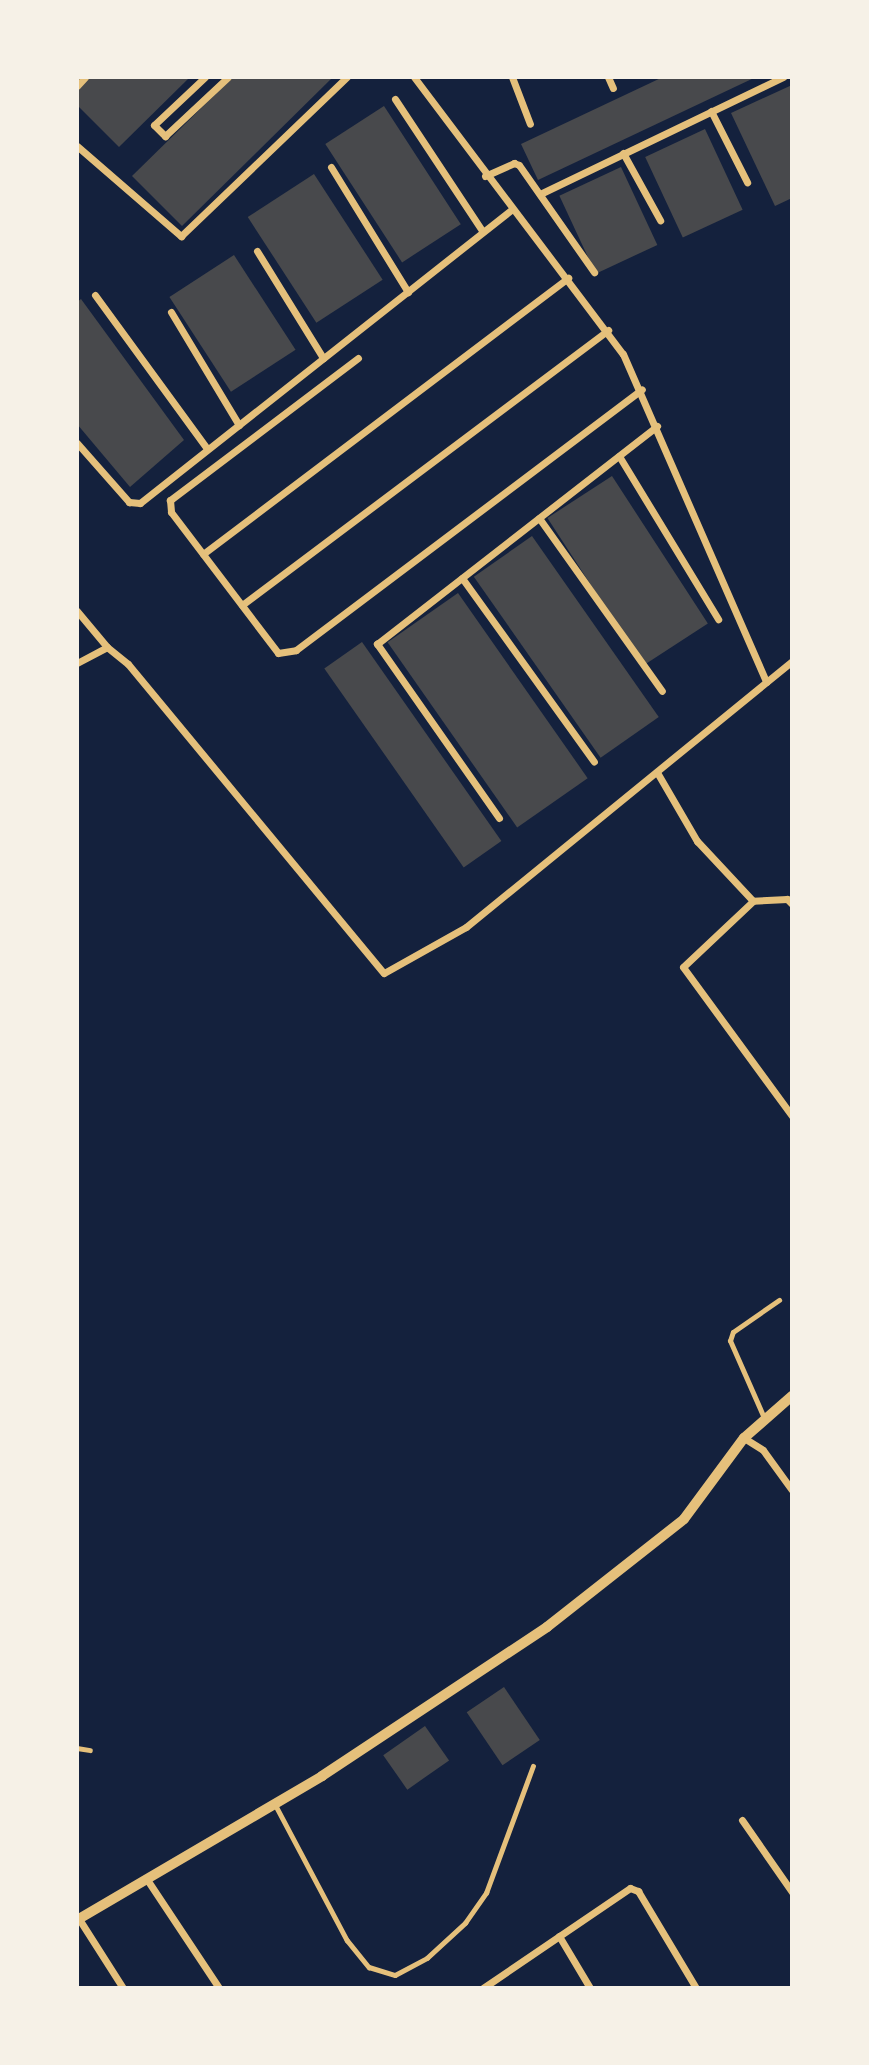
<!DOCTYPE html>
<html>
<head>
<meta charset="utf-8">
<style>
	body { margin:0 }
	#map { position:relative; width:869px; height:2065px; overflow:hidden; background:#14213d; font-family:Jost,sans-serif }
	div>[style] { position:absolute }
	.building>* { inset:0; background:#48494c; transform-origin:0 0 }
	.service>* { height:4.5px; margin:-2.25px; padding:0 2.25px; transform-origin:2.25px; border-radius:2.25px; background:#e5c07b }
	.minor>* { height:7px; margin:-3.5px; padding:0 3.5px; transform-origin:3.5px; border-radius:3.5px; background:#e5c07b }
	.tertiary>* { height:10px; margin:-5px; padding:0 5px; transform-origin:5px; border-radius:5px; background:#e5c07b }
	span { translate:-50% -50%; white-space:nowrap; text-align:center; line-height:1.15; -webkit-text-stroke:5px #f6f1e7; paint-order:stroke }
	.frame { position:absolute; inset:0; border:79px solid #f6f1e7; pointer-events:none }
</style>
</head>
<body>
<div id="map">
	<div class="building">
		<div style="clip-path:polygon(89px 77px,190px 77px,119px 147px,77px 105px,77px 89px)"></div>
		<div style="clip-path:polygon(233px 77px,333px 77px,182px 226px,132px 176px)"></div>
		<div style="clip-path:polygon(663px 77px,756px 77px,538px 180px,521px 144px)"></div>
		<div style="clip-path:polygon(792px 85px,792px 198px,775px 206px,731px 113px)"></div>
		<div style="left:384px;top:106px;width:141px;height:70px;rotate:57deg"></div>
		<div style="left:705px;top:129px;width:89px;height:66px;rotate:65deg"></div>
		<div style="left:621px;top:167px;width:86px;height:68px;rotate:65deg"></div>
		<div style="left:314px;top:174px;width:126px;height:79px;rotate:57deg"></div>
		<div style="left:234px;top:255px;width:113px;height:77px;rotate:57deg"></div>
		<div style="clip-path:polygon(81px 299px,184px 440px,130px 487px,77px 424px,77px 302px)"></div>
		<div style="left:612px;top:476px;width:176px;height:77px;rotate:57deg"></div>
		<div style="left:532px;top:536px;width:221px;height:71px;rotate:55deg"></div>
		<div style="left:458px;top:593px;width:226px;height:86px;rotate:55deg"></div>
		<div style="left:362px;top:642px;width:243px;height:46px;rotate:55deg"></div>
		<div style="left:504px;top:1687px;width:64px;height:45px;rotate:56deg"></div>
		<div style="left:425px;top:1726px;width:42px;height:51px;rotate:55deg"></div>
	</div>
	<div class="service">
		<div style="left:764px;top:1418px;width:84px;rotate:-113.8deg"></div>
		<div style="left:730px;top:1341px;width:9px;rotate:-72deg"></div>
		<div style="left:733px;top:1332px;width:56px;rotate:-34.8deg"></div>
		<div style="left:77px;top:1748px;width:13px;rotate:9deg"></div>
		<div style="left:275px;top:1804px;width:154px;rotate:62.1deg"></div>
		<div style="left:347px;top:1940px;width:35px;rotate:51deg"></div>
		<div style="left:369px;top:1967px;width:27px;rotate:17deg"></div>
		<div style="left:395px;top:1975px;width:36px;rotate:-28deg"></div>
		<div style="left:427px;top:1958px;width:52px;rotate:-42.6deg"></div>
		<div style="left:465px;top:1923px;width:37px;rotate:-55deg"></div>
		<div style="left:486px;top:1893px;width:135px;rotate:-69.7deg"></div>
	</div>
	<div class="minor">
		<div style="left:205px;top:77px;width:70px;rotate:136.7deg"></div>
		<div style="left:154px;top:125px;width:16px;rotate:45deg"></div>
		<div style="left:165px;top:136px;width:86px;rotate:-43.1deg"></div>
		<div style="left:414px;top:77px;width:347px;rotate:53deg"></div>
		<div style="left:623px;top:354px;width:358px;rotate:66.4deg"></div>
		<div style="left:512px;top:77px;width:50px;rotate:69deg"></div>
		<div style="left:608px;top:77px;width:12px;rotate:66deg"></div>
		<div style="left:77px;top:86px;width:12px;rotate:-48deg"></div>
		<div style="left:395px;top:99px;width:159px;rotate:56.5deg"></div>
		<div style="left:711px;top:111px;width:80px;rotate:63.1deg"></div>
		<div style="left:77px;top:146px;width:138px;rotate:40.9deg"></div>
		<div style="left:181px;top:236px;width:230px;rotate:-43.8deg"></div>
		<div style="left:623px;top:153px;width:77px;rotate:61.1deg"></div>
		<div style="left:331px;top:167px;width:147px;rotate:58.4deg"></div>
		<div style="left:485px;top:176px;width:32px;rotate:-24deg"></div>
		<div style="left:514px;top:163px;width:5px;rotate:22deg"></div>
		<div style="left:519px;top:165px;width:131px;rotate:55deg"></div>
		<div style="left:540px;top:194px;width:270px;rotate:-25.7deg"></div>
		<div style="left:257px;top:251px;width:126px;rotate:58.3deg"></div>
		<div style="left:95px;top:295px;width:188px;rotate:53.9deg"></div>
		<div style="left:171px;top:312px;width:132px;rotate:59deg"></div>
		<div style="left:358px;top:358px;width:236px;rotate:142.9deg"></div>
		<div style="left:170px;top:500px;width:12px;rotate:85deg"></div>
		<div style="left:171px;top:512px;width:177px;rotate:52.8deg"></div>
		<div style="left:278px;top:653px;width:18px;rotate:-9deg"></div>
		<div style="left:296px;top:650px;width:433px;rotate:-37deg"></div>
		<div style="left:77px;top:443px;width:79px;rotate:48.6deg"></div>
		<div style="left:129px;top:502px;width:11px;rotate:5deg"></div>
		<div style="left:140px;top:503px;width:474px;rotate:-38.3deg"></div>
		<div style="left:619px;top:456px;width:191px;rotate:58.7deg"></div>
		<div style="left:539px;top:518px;width:212px;rotate:54.6deg"></div>
		<div style="left:203px;top:554px;width:458px;rotate:-37.1deg"></div>
		<div style="left:462px;top:578px;width:226px;rotate:54.3deg"></div>
		<div style="left:242px;top:605px;width:458px;rotate:-36.9deg"></div>
		<div style="left:77px;top:611px;width:47px;rotate:50.2deg"></div>
		<div style="left:77px;top:663px;width:34px;rotate:-28deg"></div>
		<div style="left:107px;top:647px;width:27px;rotate:39deg"></div>
		<div style="left:128px;top:664px;width:401px;rotate:50.4deg"></div>
		<div style="left:384px;top:973px;width:94px;rotate:-29.3deg"></div>
		<div style="left:466px;top:927px;width:421px;rotate:-39.2deg"></div>
		<div style="left:658px;top:774px;width:78px;rotate:59.8deg"></div>
		<div style="left:697px;top:841px;width:82px;rotate:47deg"></div>
		<div style="left:499px;top:818px;width:213px;rotate:-125deg"></div>
		<div style="left:377px;top:644px;width:355px;rotate:-37.9deg"></div>
		<div style="left:792px;top:904px;width:7px;rotate:-135deg"></div>
		<div style="left:787px;top:899px;width:34px;rotate:177deg"></div>
		<div style="left:753px;top:901px;width:96px;rotate:136.7deg"></div>
		<div style="left:683px;top:967px;width:185px;rotate:53.8deg"></div>
		<div style="left:744px;top:1438px;width:22px;rotate:32deg"></div>
		<div style="left:763px;top:1450px;width:49px;rotate:54.1deg"></div>
		<div style="left:742px;top:1820px;width:88px;rotate:55.2deg"></div>
		<div style="left:146px;top:1878px;width:132px;rotate:56.4deg"></div>
		<div style="left:79px;top:1919px;width:82px;rotate:57.5deg"></div>
		<div style="left:559px;top:1936px;width:61px;rotate:59.2deg"></div>
		<div style="left:483px;top:1988px;width:178px;rotate:-34.2deg"></div>
		<div style="left:630px;top:1888px;width:9px;rotate:21deg"></div>
		<div style="left:638px;top:1891px;width:113px;rotate:59.1deg"></div>
	</div>
	<div class="tertiary">
		<div style="left:77px;top:1920px;width:284px;rotate:-30.4deg"></div>
		<div style="left:322px;top:1776px;width:270px;rotate:-33.5deg"></div>
		<div style="left:547px;top:1627px;width:174px;rotate:-38.2deg"></div>
		<div style="left:684px;top:1519px;width:101px;rotate:-53.5deg"></div>
		<div style="left:744px;top:1438px;width:64px;rotate:-41.2deg"></div>
	</div>
	<div class="frame"></div>
</div>
</body>
</html>
